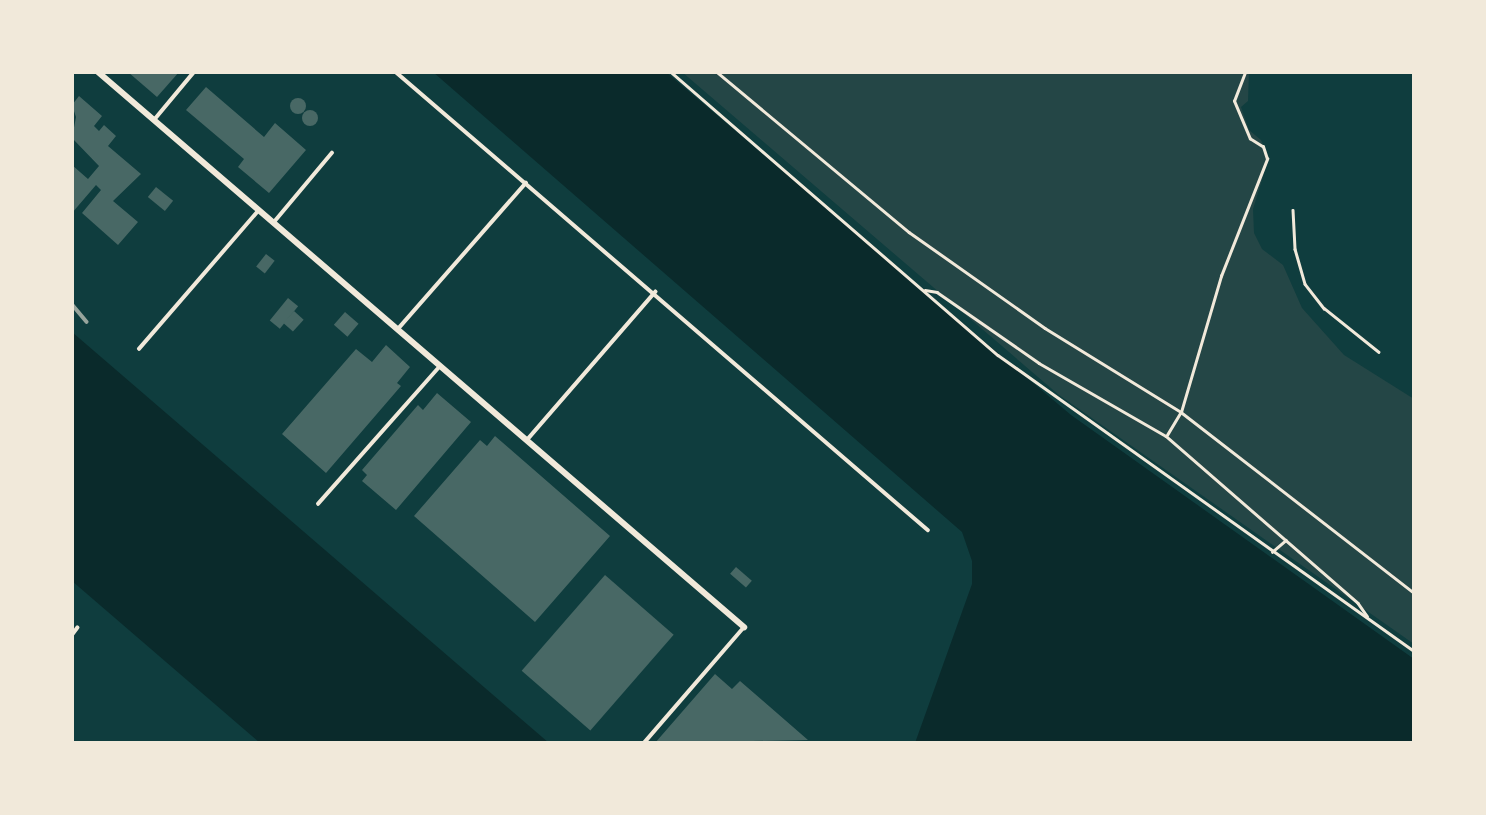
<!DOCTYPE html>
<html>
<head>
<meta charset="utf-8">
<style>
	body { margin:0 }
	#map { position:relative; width:1486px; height:815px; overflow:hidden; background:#0f3d3e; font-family:"Source Sans 3",sans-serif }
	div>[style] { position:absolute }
	.green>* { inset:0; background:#244646 }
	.water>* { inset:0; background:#0a2a2b }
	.building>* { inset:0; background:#486865; transform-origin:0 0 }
	.round { border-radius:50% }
	.path>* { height:2.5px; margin:-1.25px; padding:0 1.25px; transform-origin:1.25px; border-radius:1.25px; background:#f1e9da }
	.service>* { height:3.5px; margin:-1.75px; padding:0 1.75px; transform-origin:1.75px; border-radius:1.75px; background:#f1e9da }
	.minor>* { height:6px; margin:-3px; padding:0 3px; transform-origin:3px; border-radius:3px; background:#f1e9da }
	.rail>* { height:3.5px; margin:-1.75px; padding:0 1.75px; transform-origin:1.75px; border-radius:1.75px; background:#97a49c }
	span { translate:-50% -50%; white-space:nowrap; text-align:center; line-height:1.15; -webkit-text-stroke:6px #f1e9da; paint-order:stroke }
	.frame { position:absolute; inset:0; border:74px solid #f1e9da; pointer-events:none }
</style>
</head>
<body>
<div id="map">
	<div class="green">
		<div style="clip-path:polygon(682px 72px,1249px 72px,1248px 101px,1241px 107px,1249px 130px,1261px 140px,1269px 157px,1253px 209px,1254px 233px,1262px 249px,1283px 265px,1302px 308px,1344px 355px,1414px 399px,1414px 644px,1059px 395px)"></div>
	</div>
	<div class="water">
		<div style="clip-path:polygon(433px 72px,666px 72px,1071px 415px,1414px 659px,1414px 743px,915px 743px,972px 584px,972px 561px,962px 532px)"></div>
		<div style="clip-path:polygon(72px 332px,549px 743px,260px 743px,72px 581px)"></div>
	</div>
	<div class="building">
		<div style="clip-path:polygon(128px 72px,179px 72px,157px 97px)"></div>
		<div style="clip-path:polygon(206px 87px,264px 137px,275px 123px,306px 150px,269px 193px,238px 167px,244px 159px,186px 110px)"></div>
		<div style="clip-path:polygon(79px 96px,102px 116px,94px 126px,99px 131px,104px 125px,116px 136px,108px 146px,141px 174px,113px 201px,138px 222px,118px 245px,82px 213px,101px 190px,96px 185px,72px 213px,72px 165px,88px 179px,99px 166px,72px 138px,76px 117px,72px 105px)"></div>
		<div class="round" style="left:290px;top:98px;width:16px;height:16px"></div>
		<div class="round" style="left:302px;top:110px;width:16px;height:16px"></div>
		<div style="left:156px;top:187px;width:22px;height:13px;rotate:39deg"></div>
		<div style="left:266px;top:254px;width:11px;height:16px;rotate:38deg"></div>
		<div style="left:288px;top:298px;width:13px;height:29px;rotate:39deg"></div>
		<div style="left:294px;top:311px;width:13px;height:16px;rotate:42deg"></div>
		<div style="left:345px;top:312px;width:18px;height:17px;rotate:41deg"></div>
		<div style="clip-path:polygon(386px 345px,410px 367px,397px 383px,401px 386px,326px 473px,282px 434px,356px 349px,372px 362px)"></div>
		<div style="clip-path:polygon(437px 393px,471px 422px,396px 510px,362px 481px,367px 475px,362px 470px,418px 405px,423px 410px)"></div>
		<div style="clip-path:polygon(495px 436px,610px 536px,535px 622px,414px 516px,480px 440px,487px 446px)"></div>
		<div style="left:736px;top:567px;width:21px;height:9px;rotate:41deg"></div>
		<div style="left:605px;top:575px;width:91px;height:127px;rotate:41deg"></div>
		<div style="clip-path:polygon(715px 674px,732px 689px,740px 681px,808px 740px,655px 743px)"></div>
	</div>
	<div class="path">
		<div style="left:671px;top:72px;width:432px;rotate:40.9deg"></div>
		<div style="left:998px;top:355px;width:511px;rotate:35.43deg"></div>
		<div style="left:717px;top:72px;width:250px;rotate:39.8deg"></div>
		<div style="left:909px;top:232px;width:166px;rotate:35.2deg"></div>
		<div style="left:1045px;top:328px;width:160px;rotate:31.7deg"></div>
		<div style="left:1181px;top:412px;width:295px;rotate:37.8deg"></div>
		<div style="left:1293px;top:210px;width:39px;rotate:87deg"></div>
		<div style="left:1295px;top:249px;width:36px;rotate:74deg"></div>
		<div style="left:1305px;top:284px;width:31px;rotate:52deg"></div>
		<div style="left:1324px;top:308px;width:70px;rotate:38.7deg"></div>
		<div style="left:925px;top:290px;width:12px;rotate:9deg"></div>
		<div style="left:937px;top:292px;width:124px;rotate:34.8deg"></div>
		<div style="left:1039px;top:363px;width:146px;rotate:29.9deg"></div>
		<div style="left:1166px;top:436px;width:254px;rotate:41deg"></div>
		<div style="left:1358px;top:603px;width:16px;rotate:55deg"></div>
		<div style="left:1167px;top:435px;width:27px;rotate:-59deg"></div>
		<div style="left:1181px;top:412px;width:142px;rotate:-73.6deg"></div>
		<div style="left:1221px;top:276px;width:126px;rotate:-68.5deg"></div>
		<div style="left:1267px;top:159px;width:13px;rotate:-108deg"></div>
		<div style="left:1263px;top:147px;width:15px;rotate:-148deg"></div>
		<div style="left:1250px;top:139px;width:41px;rotate:-112.8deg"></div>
		<div style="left:1234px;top:101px;width:31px;rotate:-69deg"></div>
		<div style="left:1272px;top:552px;width:18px;rotate:-41deg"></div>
	</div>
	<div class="service">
		<div style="left:396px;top:72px;width:702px;rotate:40.73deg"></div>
		<div style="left:154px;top:120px;width:62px;rotate:-50.2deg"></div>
		<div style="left:274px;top:222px;width:90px;rotate:-50deg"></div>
		<div style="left:398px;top:329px;width:194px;rotate:-48.8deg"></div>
		<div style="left:139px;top:349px;width:182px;rotate:-49.2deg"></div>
		<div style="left:527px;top:440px;width:196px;rotate:-49.1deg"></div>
		<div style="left:318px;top:504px;width:183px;rotate:-48.5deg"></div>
		<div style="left:72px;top:635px;width:9px;rotate:-54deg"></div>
		<div style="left:644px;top:743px;width:153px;rotate:-49.2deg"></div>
	</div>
	<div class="minor">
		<div style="left:98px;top:72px;width:852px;rotate:40.67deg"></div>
	</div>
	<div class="rail">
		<div style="left:72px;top:304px;width:23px;rotate:50deg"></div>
	</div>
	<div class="frame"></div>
</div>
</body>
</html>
